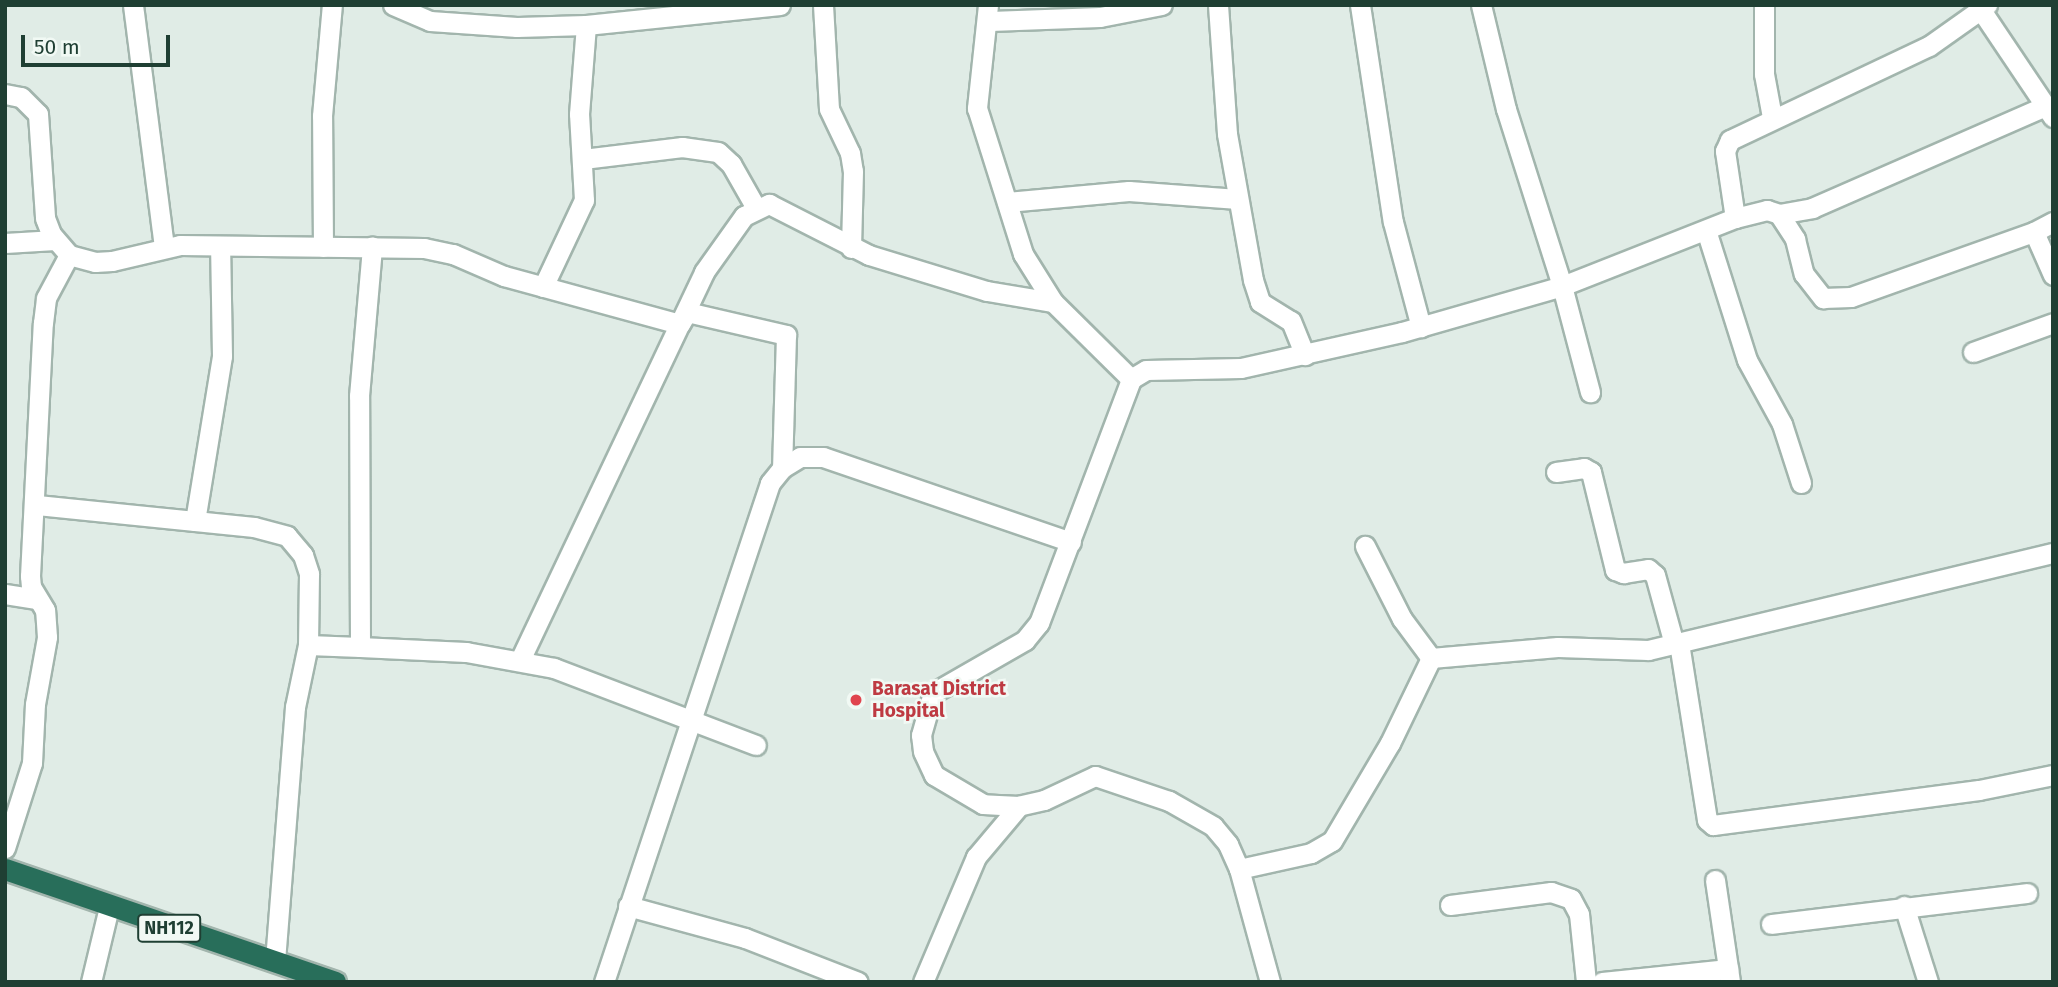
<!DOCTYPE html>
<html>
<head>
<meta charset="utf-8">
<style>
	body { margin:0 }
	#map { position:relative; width:2058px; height:987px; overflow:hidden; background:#e0ece6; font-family:"Fira Sans",sans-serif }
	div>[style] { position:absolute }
	.roads { filter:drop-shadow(2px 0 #a2b5ad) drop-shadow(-2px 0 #a2b5ad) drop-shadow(0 2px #a2b5ad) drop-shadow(0 -2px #a2b5ad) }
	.minor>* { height:19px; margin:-9.5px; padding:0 9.5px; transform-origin:9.5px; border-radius:9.5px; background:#fff }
	.highway>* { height:21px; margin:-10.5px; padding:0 10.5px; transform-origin:10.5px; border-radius:10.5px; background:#286e5a }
	.dots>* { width:19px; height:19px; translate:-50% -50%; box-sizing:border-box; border:4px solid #f1f9f4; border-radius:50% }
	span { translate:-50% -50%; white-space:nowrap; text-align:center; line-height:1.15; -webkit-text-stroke:5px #f1f9f4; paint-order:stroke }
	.shield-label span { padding:2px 5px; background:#f1f9f4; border:2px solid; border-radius:5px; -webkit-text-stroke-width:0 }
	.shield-label { font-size:18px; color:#1f3f33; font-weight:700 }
	.health-label { font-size:19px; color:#be3a42; font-weight:700 }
	.left { translate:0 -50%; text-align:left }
	.frame { position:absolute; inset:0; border:7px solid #1f3f33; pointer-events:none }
	.scale { position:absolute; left:21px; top:35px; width:149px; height:32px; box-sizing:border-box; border:4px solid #1f3f33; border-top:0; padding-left:9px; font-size:21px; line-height:24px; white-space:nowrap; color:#1f3f33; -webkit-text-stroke:5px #f1f9f4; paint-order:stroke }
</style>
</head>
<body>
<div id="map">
	<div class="roads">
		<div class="minor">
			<div style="left:133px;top:5px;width:244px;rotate:82.7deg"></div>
			<div style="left:393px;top:5px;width:40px;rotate:23.4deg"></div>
			<div style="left:430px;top:21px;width:87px;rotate:3.9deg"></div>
			<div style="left:517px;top:27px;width:69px;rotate:-1.7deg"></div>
			<div style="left:586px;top:25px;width:195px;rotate:-5.9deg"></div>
			<div style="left:823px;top:5px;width:104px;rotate:86.7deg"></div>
			<div style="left:829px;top:109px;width:49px;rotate:64.5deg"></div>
			<div style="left:850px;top:153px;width:18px;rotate:81deg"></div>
			<div style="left:853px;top:171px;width:77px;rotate:91.5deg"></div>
			<div style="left:988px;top:5px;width:104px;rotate:96.1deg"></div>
			<div style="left:977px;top:108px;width:153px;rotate:72.5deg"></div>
			<div style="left:1023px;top:254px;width:57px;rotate:58deg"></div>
			<div style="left:1053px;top:302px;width:110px;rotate:44.6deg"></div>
			<div style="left:1218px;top:5px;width:129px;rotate:86deg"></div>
			<div style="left:1227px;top:134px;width:148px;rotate:79.9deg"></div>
			<div style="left:1253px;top:280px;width:23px;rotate:72deg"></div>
			<div style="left:1260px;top:302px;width:36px;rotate:32deg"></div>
			<div style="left:1291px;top:321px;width:37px;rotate:68deg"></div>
			<div style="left:1360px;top:5px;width:219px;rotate:81.4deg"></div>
			<div style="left:1393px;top:222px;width:109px;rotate:75.1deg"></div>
			<div style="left:1481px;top:5px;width:107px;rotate:76.5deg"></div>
			<div style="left:1506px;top:109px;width:186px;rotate:72.4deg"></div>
			<div style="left:1562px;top:286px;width:110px;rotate:75.2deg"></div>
			<div style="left:1764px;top:5px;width:69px;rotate:90deg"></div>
			<div style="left:1764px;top:74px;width:44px;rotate:79.5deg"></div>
			<div style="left:1981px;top:10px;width:129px;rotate:56.1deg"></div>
			<div style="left:990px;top:21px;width:110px;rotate:-2.1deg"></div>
			<div style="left:1100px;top:17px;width:63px;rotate:-11deg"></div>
			<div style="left:5px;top:94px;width:16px;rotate:11deg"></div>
			<div style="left:21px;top:97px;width:24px;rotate:45deg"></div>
			<div style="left:38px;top:114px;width:104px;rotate:86.1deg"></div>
			<div style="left:45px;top:218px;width:17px;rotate:69deg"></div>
			<div style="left:51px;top:234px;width:28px;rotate:49deg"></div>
			<div style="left:69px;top:255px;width:27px;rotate:15deg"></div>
			<div style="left:95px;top:262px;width:17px;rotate:-3deg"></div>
			<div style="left:112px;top:261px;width:70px;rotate:-13.2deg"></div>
			<div style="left:180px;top:245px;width:244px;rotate:0.7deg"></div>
			<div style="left:424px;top:248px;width:30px;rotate:12deg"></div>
			<div style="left:453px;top:254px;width:56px;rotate:23.3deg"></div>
			<div style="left:504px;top:276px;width:182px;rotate:15.3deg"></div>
			<div style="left:680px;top:324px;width:14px;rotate:-60deg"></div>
			<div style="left:687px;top:312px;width:102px;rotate:13.1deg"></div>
			<div style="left:786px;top:335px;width:133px;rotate:91.7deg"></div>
			<div style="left:583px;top:159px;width:100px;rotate:-6.9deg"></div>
			<div style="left:682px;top:147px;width:36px;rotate:8deg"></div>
			<div style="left:718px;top:152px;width:18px;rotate:43deg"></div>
			<div style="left:731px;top:164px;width:51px;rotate:60.4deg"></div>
			<div style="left:1007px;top:202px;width:122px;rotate:-5.2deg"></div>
			<div style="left:1129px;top:191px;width:109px;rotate:4.2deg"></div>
			<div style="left:1779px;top:214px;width:34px;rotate:-10deg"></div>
			<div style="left:1812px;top:208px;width:254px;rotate:-23.6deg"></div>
			<div style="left:1735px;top:218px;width:33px;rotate:-14deg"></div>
			<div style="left:1767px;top:210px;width:13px;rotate:18deg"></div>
			<div style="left:1779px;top:214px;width:30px;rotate:57deg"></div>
			<div style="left:1795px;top:239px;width:36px;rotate:76deg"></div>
			<div style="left:1804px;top:274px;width:31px;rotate:52deg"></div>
			<div style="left:1823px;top:298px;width:28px;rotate:-2deg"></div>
			<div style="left:1851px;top:297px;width:194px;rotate:-19.6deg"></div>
			<div style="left:2034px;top:232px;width:47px;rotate:66.2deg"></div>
			<div style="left:1706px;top:230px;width:136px;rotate:72.5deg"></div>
			<div style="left:1747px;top:360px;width:73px;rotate:61.3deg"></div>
			<div style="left:1782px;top:424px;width:62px;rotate:72.1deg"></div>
			<div style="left:2034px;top:232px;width:21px;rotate:-28deg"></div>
			<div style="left:5px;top:243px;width:50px;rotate:-3.4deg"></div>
			<div style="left:323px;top:247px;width:131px;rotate:-90.4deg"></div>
			<div style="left:322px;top:116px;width:111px;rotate:-84.9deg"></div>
			<div style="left:543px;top:287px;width:96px;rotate:-64.8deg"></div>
			<div style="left:584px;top:200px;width:86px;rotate:-93.3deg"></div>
			<div style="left:579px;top:114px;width:89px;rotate:-85.5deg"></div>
			<div style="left:1973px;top:352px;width:85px;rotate:-19.9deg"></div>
			<div style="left:1556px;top:472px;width:28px;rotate:-8deg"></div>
			<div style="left:1584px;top:468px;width:8px;rotate:30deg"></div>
			<div style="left:1591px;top:472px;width:101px;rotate:76.2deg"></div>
			<div style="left:1615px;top:570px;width:9px;rotate:21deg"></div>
			<div style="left:1623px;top:573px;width:25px;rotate:-9deg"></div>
			<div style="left:1648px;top:569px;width:9px;rotate:41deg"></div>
			<div style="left:1655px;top:575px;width:72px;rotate:74.6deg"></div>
			<div style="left:37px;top:505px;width:218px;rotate:5.8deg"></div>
			<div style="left:254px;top:527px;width:34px;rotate:15deg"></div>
			<div style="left:287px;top:536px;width:25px;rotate:50deg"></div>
			<div style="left:303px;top:555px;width:20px;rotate:72deg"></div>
			<div style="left:309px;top:574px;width:71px;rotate:90.8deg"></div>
			<div style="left:195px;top:521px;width:167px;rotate:-80.7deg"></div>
			<div style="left:222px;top:356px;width:110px;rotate:-91deg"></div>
			<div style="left:5px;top:594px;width:32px;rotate:9deg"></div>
			<div style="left:1679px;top:643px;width:179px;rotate:81deg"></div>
			<div style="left:1707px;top:820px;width:8px;rotate:40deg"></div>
			<div style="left:1713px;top:825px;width:268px;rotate:-7.5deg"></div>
			<div style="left:1979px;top:790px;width:76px;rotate:-11.5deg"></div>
			<div style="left:360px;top:647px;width:106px;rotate:2.7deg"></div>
			<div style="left:466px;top:652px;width:89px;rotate:10.3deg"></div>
			<div style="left:554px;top:668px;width:216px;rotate:20.9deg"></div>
			<div style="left:1431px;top:658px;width:127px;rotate:-5deg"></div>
			<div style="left:1558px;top:647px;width:90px;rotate:1.9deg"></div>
			<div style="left:1648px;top:650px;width:416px;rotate:-13.5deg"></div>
			<div style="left:520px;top:660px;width:429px;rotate:-64.6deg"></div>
			<div style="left:704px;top:272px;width:69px;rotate:-54.5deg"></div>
			<div style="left:744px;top:216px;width:28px;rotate:-26deg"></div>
			<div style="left:769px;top:204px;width:112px;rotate:27deg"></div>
			<div style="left:869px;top:255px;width:123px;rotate:17deg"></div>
			<div style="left:987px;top:291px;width:67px;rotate:9.5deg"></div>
			<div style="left:5px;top:848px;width:89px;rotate:-72.4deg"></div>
			<div style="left:32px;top:763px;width:59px;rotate:-87.1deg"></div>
			<div style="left:35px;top:704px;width:68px;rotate:-79.8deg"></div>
			<div style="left:47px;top:637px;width:27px;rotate:-94deg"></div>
			<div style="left:45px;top:610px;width:27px;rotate:-121deg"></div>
			<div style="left:31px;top:587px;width:11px;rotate:-95deg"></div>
			<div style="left:30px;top:576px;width:253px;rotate:-87.1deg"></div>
			<div style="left:43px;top:323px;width:25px;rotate:-83deg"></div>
			<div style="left:46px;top:298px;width:49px;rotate:-61.9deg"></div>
			<div style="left:1239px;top:869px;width:74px;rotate:-12.5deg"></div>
			<div style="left:1311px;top:853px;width:24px;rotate:-30deg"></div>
			<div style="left:1332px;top:841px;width:114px;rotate:-59.4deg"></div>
			<div style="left:1390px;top:743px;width:94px;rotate:-64.2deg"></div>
			<div style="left:1431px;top:658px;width:49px;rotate:-126.6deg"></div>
			<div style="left:1402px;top:619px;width:82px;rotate:-116.9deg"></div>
			<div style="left:1715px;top:880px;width:102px;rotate:81.6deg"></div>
			<div style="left:1450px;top:905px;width:102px;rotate:-7.3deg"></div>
			<div style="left:1551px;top:892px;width:21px;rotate:19deg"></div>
			<div style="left:1571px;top:899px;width:17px;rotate:62deg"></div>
			<div style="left:1579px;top:914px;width:68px;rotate:84.1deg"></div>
			<div style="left:628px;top:906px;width:121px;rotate:15.3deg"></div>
			<div style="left:745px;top:938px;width:121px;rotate:21.3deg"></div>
			<div style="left:1904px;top:906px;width:80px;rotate:72.5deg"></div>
			<div style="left:1771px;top:924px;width:258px;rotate:-6.9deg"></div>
			<div style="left:275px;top:961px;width:255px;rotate:-85.5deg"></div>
			<div style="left:295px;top:707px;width:63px;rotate:-78.2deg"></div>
			<div style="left:308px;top:645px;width:52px;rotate:2.2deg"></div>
			<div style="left:360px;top:647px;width:251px;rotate:-90.2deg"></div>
			<div style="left:359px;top:396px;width:150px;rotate:-85deg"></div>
			<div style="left:91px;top:982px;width:77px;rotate:-76.5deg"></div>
			<div style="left:604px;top:982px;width:526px;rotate:-71.6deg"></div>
			<div style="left:770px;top:483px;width:19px;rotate:-51deg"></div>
			<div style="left:782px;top:468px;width:21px;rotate:-31deg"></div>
			<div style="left:800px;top:457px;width:23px"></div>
			<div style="left:823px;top:457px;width:262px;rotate:18.9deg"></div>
			<div style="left:923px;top:982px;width:136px;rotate:-67deg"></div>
			<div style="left:976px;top:857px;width:67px;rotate:-49.9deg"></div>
			<div style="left:1270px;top:982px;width:117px;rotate:-105.3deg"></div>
			<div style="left:1239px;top:869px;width:27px;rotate:-114deg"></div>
			<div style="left:1228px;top:844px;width:23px;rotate:-130deg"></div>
			<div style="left:1213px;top:826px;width:51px;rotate:-150.4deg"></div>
			<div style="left:1169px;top:801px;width:78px;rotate:-161.3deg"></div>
			<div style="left:1095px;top:776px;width:56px;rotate:154.8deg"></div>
			<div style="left:1044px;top:800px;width:26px;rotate:167deg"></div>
			<div style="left:1019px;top:806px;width:36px;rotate:-177deg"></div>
			<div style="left:983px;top:804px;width:57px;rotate:-149.4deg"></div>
			<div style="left:934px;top:775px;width:26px;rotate:-115deg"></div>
			<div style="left:923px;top:751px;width:16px;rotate:-97deg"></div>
			<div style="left:921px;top:735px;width:44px;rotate:-74.1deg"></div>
			<div style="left:933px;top:693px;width:106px;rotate:-29.9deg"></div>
			<div style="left:1025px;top:640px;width:22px;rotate:-51deg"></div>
			<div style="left:1039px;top:623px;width:261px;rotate:-69.3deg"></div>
			<div style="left:1131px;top:379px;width:17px;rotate:-31deg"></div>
			<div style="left:1146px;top:370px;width:95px;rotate:-1.2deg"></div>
			<div style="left:1241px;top:368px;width:165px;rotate:-12.6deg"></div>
			<div style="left:1402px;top:332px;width:166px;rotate:-16deg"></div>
			<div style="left:1562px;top:286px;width:186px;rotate:-21.5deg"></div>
			<div style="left:1735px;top:218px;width:68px;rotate:-98.5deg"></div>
			<div style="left:1725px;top:151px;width:12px;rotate:-66deg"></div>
			<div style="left:1730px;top:140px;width:220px;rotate:-25.3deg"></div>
			<div style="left:1929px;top:46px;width:71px;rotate:-35.3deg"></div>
			<div style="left:1602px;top:982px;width:127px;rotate:-5.9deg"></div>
		</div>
		<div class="highway">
			<div style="left:5px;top:869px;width:349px;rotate:18.9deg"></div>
		</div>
	</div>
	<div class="dots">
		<div style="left:856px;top:700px;background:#e0444e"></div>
	</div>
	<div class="shield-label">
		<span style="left:169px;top:928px">NH112</span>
	</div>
	<div class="health-label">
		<span class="left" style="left:872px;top:700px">Barasat District<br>Hospital</span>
	</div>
	<div class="frame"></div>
	<div class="scale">50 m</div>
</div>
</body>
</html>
